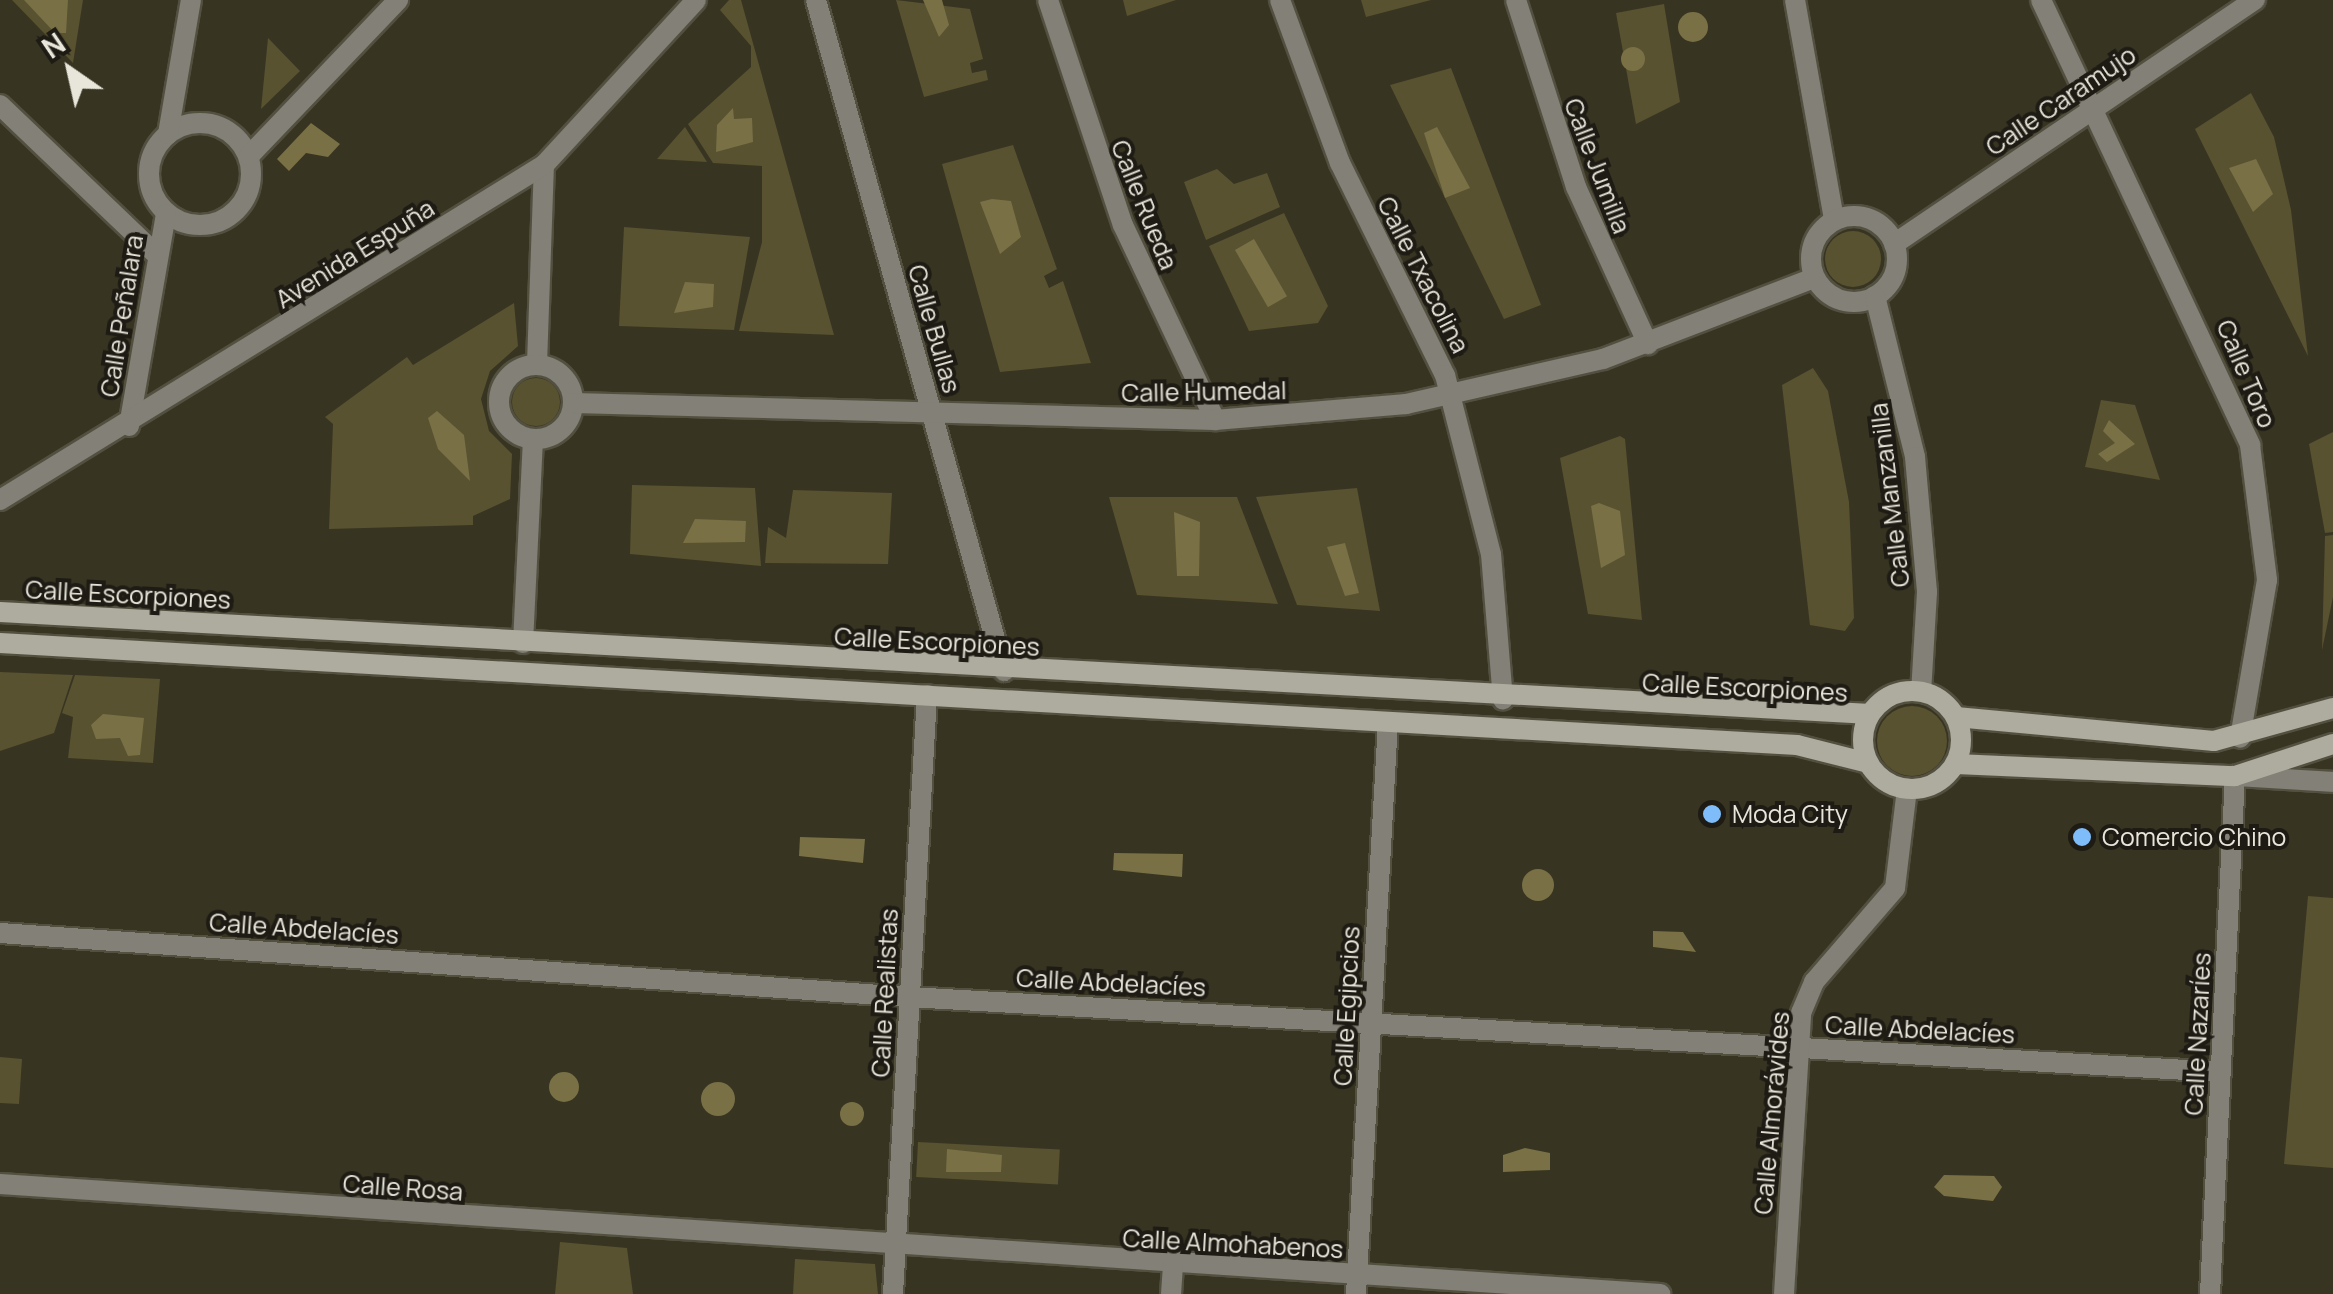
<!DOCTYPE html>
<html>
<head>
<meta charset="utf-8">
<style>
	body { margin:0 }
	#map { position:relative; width:2333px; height:1294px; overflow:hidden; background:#373422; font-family:Manrope,sans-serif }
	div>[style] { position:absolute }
	.green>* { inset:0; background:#585230; transform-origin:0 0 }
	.round { border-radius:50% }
	.water>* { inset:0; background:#797045; transform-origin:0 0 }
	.roads { filter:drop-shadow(2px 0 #535040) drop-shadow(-2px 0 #535040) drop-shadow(0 2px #535040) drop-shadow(0 -2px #535040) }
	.street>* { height:20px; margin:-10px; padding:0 10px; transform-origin:10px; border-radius:10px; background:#828077 }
	.street>.ring { margin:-10px; padding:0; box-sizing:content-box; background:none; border:20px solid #828077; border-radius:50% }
	.secondary>* { height:20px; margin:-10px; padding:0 10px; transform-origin:10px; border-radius:10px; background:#aeac9e }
	.secondary>.ring { margin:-10px; padding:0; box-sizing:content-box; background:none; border:20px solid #aeac9e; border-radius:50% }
	.dots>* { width:28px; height:28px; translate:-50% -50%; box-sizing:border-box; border:5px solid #1d1b13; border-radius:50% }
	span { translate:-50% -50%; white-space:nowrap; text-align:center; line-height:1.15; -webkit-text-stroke:8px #1d1b13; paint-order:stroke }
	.street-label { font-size:25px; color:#e8e6db }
	.poi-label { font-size:25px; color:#e8e6db }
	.left { translate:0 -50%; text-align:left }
	.north { position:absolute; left:20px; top:20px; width:100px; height:100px; -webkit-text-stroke:8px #1d1b13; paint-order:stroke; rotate:326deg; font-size:28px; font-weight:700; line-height:40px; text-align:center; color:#e8e6db }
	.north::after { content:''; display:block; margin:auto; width:35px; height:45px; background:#e8e6db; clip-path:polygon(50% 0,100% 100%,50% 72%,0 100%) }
</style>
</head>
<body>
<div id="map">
	<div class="green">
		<div style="clip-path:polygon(12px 0,83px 0,73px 63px)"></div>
		<div style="clip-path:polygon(729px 0,741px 0,834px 335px,739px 331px,762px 242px,762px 166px,713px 163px,688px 124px,751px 67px,751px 46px,720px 10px)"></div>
		<div style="clip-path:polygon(896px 0,970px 9px,983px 59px,970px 63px,972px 73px,986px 70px,988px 80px,924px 97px)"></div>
		<div style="clip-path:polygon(1123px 0,1176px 0,1127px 16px)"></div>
		<div style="clip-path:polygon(1361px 0,1431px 0,1366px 17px)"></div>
		<div style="clip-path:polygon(1664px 4px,1680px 102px,1636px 124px,1616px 13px)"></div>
		<div style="clip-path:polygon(268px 38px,300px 71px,261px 109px)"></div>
		<div style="clip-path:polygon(1451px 68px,1541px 305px,1504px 319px,1390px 85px)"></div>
		<div style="clip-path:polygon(2251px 93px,2274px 137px,2291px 210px,2308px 356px,2195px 129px)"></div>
		<div style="clip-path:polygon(685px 127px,707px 162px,657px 159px)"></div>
		<div style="clip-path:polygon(1013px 145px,1057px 269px,1044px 276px,1049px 288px,1063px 281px,1091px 363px,1000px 372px,942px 164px)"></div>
		<div style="clip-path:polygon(1217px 169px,1234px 184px,1267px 173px,1280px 207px,1206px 240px,1184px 182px)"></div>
		<div style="clip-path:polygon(1284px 213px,1328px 306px,1318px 323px,1249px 331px,1209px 246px)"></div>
		<div style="clip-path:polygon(624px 227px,750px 237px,734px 330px,619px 326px)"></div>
		<div class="round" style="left:1825px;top:231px;width:56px;height:56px"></div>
		<div style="clip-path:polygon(514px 303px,518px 346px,490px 371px,481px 399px,489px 431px,512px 454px,510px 499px,473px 516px,473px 525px,329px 529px,333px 424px,325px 417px,407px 357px,413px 365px)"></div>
		<div style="clip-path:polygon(1813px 368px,1828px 391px,1849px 502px,1854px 618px,1845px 631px,1810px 625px,1782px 385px)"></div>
		<div class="round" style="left:512px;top:378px;width:48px;height:48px"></div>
		<div style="clip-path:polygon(2101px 400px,2135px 405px,2160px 480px,2085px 467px)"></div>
		<div style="clip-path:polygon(2333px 432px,2333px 532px,2325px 533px,2309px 444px)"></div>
		<div style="clip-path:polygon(1620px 436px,1625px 439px,1642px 620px,1588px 614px,1560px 458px)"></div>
		<div style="clip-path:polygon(632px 485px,755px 488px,761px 566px,630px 554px)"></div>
		<div style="clip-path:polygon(1357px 488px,1380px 611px,1297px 605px,1256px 497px)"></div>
		<div style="clip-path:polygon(793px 490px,892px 493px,888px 564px,765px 563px,768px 527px,786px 538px)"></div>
		<div style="clip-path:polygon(1109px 497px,1237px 497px,1278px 604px,1137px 595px)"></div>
		<div style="clip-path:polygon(2333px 535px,2333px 597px,2322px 650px,2325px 536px)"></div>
		<div style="clip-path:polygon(0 672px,73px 675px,54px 733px,0 751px)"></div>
		<div style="clip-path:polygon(75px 675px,160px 679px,153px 763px,68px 758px,73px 717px,62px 713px)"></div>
		<div class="round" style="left:1877px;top:706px;width:70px;height:70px"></div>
		<div style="clip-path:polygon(2308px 896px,2333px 898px,2333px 1168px,2284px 1164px)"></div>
		<div style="clip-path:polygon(0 1057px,22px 1059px,19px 1104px,0 1103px)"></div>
		<div style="left:918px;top:1142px;width:142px;height:35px;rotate:3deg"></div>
		<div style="clip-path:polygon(560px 1242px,627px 1248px,633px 1294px,555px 1294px)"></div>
		<div style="clip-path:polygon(795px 1259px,875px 1264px,878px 1294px,793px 1294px)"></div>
	</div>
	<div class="water">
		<div style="clip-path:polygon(24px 0,68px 0,66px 33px,55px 33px)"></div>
		<div style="clip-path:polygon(923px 0,942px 0,949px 25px,939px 37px)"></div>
		<div class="round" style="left:1678px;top:12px;width:30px;height:30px"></div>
		<div class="round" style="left:1621px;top:47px;width:24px;height:24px"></div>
		<div style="clip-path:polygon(733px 108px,734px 119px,752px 118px,753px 142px,716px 152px,717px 125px)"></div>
		<div style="clip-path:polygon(311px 123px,340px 144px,328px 157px,306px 153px,289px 171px,277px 159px)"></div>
		<div style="clip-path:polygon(1437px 127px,1470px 188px,1445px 198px,1424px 133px)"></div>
		<div style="clip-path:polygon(2256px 159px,2273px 194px,2253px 212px,2229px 168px)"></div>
		<div style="clip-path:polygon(992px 199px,1011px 201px,1021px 237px,1000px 254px,980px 202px)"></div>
		<div style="left:1254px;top:239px;width:66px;height:22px;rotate:60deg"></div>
		<div style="clip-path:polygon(685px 282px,714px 284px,713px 307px,674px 313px)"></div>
		<div style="clip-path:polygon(437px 411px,464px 435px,470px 481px,438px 449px,428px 418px)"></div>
		<div style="clip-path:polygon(2109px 420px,2135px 444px,2107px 462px,2098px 454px,2115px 443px,2103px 431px)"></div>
		<div style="clip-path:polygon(1599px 503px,1620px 511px,1625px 555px,1601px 568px,1591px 506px)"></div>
		<div style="clip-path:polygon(1174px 512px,1200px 522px,1199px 576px,1177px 576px)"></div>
		<div style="clip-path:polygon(695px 519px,746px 521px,745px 542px,683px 543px)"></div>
		<div style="clip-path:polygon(1345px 543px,1359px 593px,1345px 596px,1327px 547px)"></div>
		<div style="clip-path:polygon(103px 714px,144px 718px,140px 755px,128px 756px,120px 738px,96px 739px,91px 725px)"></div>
		<div style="clip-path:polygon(800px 837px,865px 839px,863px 863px,799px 856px)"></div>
		<div style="clip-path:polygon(1114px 853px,1183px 854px,1182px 877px,1113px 870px)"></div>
		<div class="round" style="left:1522px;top:869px;width:32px;height:32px"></div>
		<div style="clip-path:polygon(1653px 931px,1683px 932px,1696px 952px,1653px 947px)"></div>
		<div class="round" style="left:549px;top:1072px;width:30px;height:30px"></div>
		<div class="round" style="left:701px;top:1082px;width:34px;height:34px"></div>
		<div class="round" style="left:840px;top:1102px;width:24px;height:24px"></div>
		<div style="clip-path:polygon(1525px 1148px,1550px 1153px,1550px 1170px,1503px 1172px,1503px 1155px)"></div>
		<div style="clip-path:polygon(947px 1149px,1002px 1155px,1001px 1172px,946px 1172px)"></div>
		<div style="clip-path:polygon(1944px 1175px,1994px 1176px,2002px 1187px,1993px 1201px,1944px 1196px,1934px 1187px)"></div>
	</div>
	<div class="roads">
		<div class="street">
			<div style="left:816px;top:0;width:697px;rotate:74.35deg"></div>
			<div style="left:1048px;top:0;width:237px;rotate:71.6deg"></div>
			<div style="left:1123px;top:225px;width:216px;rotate:64.7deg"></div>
			<div style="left:1280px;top:0;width:174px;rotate:69.8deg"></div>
			<div style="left:1340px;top:163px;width:237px;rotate:63.7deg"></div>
			<div style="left:1445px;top:375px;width:185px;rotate:75.6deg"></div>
			<div style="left:1491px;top:554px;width:146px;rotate:85.3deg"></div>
			<div style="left:1516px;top:0;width:196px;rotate:72.2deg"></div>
			<div style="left:1576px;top:187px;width:173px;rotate:65.4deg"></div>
			<div style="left:1795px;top:0;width:223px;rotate:79.9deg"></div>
			<div style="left:2041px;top:0;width:492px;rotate:64.8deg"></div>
			<div style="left:2250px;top:445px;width:136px;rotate:82.8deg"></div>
			<div style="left:2267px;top:580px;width:160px;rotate:99.7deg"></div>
			<div style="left:0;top:105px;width:213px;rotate:43.7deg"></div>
			<div class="ring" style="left:149px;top:123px;width:82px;height:82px"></div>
			<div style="left:168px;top:134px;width:136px;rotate:-80.3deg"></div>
			<div style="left:249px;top:156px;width:216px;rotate:-46.3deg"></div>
			<div class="ring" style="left:1811px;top:216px;width:66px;height:66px"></div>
			<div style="left:1894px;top:244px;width:436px;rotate:-34.1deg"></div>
			<div style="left:1875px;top:296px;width:166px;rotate:76deg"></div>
			<div style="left:1915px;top:457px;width:136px;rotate:84.9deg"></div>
			<div style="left:1927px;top:592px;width:100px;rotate:93.4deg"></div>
			<div style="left:537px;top:364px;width:199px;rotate:-88deg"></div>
			<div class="ring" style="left:499px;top:365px;width:54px;height:54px"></div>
			<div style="left:574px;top:403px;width:641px;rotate:1.52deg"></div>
			<div style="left:1215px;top:420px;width:192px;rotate:-4.8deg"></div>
			<div style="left:1406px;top:404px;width:202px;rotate:-12.9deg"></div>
			<div style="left:1603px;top:359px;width:226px;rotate:-21deg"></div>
			<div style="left:129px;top:426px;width:215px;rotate:-80.1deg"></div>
			<div style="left:0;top:500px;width:639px;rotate:-31.63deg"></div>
			<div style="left:544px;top:165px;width:224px;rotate:-47.3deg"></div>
			<div style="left:523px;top:643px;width:204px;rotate:-87.2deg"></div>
			<div style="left:0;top:933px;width:911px;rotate:4.03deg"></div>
			<div style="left:909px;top:997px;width:1314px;rotate:3.27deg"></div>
			<div style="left:0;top:1184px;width:1664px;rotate:3.79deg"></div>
			<div style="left:893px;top:1294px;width:600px;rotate:-86.75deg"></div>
			<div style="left:1171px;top:1294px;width:29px;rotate:-86deg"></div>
			<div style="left:1356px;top:1294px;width:573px;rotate:-86.8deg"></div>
			<div style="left:1784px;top:1294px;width:282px;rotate:-86.5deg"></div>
			<div style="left:1801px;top:1013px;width:34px;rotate:-67deg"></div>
			<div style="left:1814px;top:982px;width:124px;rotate:-49.2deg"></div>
			<div style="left:1895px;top:888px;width:100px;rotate:-83.1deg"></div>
			<div style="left:2210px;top:1294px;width:519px;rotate:-87.24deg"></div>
			<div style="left:2235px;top:776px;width:98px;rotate:3.5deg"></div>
		</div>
		<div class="secondary">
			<div style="left:0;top:612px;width:1873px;rotate:3.12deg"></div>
			<div style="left:0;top:643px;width:1800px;rotate:3.25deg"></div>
			<div style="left:1797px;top:745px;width:73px;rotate:14.2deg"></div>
			<div class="ring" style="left:1863px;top:691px;width:78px;height:78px"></div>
			<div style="left:1956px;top:717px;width:259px;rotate:5.3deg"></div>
			<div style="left:2214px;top:741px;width:123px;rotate:-15.5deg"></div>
			<div style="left:1956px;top:764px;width:279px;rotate:2.5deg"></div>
			<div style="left:2235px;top:776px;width:103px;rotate:-18.1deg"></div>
		</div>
	</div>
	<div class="dots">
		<div style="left:1712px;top:814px;background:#7fbdfa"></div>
		<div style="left:2082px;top:837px;background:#7fbdfa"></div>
	</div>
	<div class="street-label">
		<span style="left:2061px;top:101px;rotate:-34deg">Calle Caramujo</span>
		<span style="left:1597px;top:166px;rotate:69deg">Calle Jumilla</span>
		<span style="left:1144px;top:205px;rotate:68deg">Calle Rueda</span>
		<span style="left:355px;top:254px;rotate:-32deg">Avenida Espuña</span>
		<span style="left:1423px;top:275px;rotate:63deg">Calle Txacolina</span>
		<span style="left:122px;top:316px;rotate:-81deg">Calle Peñalara</span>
		<span style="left:934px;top:329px;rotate:74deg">Calle Bullas</span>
		<span style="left:2246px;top:374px;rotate:67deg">Calle Toro</span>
		<span style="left:1204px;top:392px;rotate:-1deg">Calle Humedal</span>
		<span style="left:1890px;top:495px;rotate:-97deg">Calle Manzanilla</span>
		<span style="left:128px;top:595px;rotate:3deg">Calle Escorpiones</span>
		<span style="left:937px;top:642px;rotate:3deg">Calle Escorpiones</span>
		<span style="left:1745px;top:688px;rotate:3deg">Calle Escorpiones</span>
		<span style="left:304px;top:929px;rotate:4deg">Calle Abdelacíes</span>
		<span style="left:1111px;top:983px;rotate:3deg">Calle Abdelacíes</span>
		<span style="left:885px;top:993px;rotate:-87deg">Calle Realistas</span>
		<span style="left:1347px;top:1006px;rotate:-87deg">Calle Egipcios</span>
		<span style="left:1920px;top:1030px;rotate:3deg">Calle Abdelacíes</span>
		<span style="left:2198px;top:1034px;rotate:-87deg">Calle Nazaríes</span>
		<span style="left:1772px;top:1113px;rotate:-85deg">Calle Almorávides</span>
		<span style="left:403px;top:1188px;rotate:4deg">Calle Rosa</span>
		<span style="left:1233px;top:1244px;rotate:3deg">Calle Almohabenos</span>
	</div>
	<div class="poi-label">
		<span class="left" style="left:1732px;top:814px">Moda City</span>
		<span class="left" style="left:2102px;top:837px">Comercio Chino</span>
	</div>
	<div class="north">N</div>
</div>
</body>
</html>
